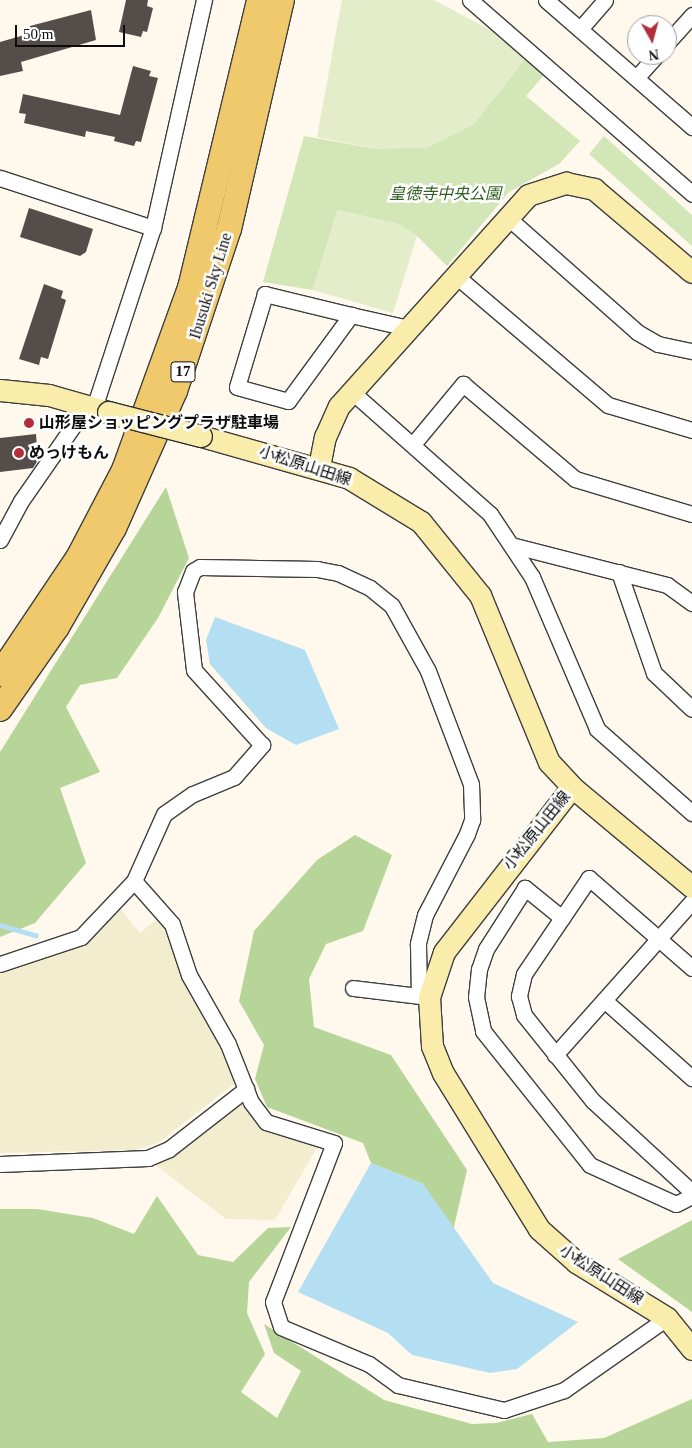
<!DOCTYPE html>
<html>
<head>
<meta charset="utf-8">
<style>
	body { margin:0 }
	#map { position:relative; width:692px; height:1448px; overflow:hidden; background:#fef9ec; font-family:"Times New Roman","Noto Sans JP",serif }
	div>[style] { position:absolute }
	.farmland>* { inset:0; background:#f2edce }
	.green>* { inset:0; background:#d2e6b8 }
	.forest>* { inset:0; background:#b7d599 }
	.pitch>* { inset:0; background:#e3edca }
	.water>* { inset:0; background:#b4def2 }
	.stream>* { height:4.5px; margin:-2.25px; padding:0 2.25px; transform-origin:2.25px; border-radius:2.25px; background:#b4def2 }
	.building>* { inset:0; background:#544d49 }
	.roads { filter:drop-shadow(1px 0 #3f3f3f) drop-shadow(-1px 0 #3f3f3f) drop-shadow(0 1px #3f3f3f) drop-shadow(0 -1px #3f3f3f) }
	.street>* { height:15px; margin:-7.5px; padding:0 7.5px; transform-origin:7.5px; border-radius:7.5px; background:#fff }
	.secondary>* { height:21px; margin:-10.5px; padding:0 10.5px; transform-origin:10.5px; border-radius:10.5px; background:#faedab }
	.primary>* { height:24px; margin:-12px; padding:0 12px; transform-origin:12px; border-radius:12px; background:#efc96b }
	.bridges { filter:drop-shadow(1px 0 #2e2e2e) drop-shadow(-1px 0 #2e2e2e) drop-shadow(0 1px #2e2e2e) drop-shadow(0 -1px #2e2e2e) }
	.secondary-bridge>* { height:21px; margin:-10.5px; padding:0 10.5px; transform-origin:10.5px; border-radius:10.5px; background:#faedab }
	.dots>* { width:14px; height:14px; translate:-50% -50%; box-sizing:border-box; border:2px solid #fff; border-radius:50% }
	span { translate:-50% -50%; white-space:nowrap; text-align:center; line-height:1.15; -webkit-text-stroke:5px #fff; paint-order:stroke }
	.shield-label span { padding:1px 4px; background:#fff; border:1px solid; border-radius:4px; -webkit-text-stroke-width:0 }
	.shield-label { font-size:15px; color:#0c0c0c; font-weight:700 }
	.park-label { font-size:16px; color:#315f21; font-style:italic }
	.street-label { font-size:16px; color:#0c0c0c }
	.poi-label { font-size:16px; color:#0c0c0c; font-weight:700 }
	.left { translate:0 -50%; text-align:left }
	.north { position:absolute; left:627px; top:15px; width:50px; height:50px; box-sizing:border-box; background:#fff; border:1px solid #9e9e9e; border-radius:50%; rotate:173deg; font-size:14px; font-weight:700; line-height:20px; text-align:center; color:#0c0c0c }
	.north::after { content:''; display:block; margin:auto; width:18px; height:22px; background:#b22e3a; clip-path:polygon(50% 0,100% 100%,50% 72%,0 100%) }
	.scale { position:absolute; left:15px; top:25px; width:110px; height:22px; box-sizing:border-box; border:2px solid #0c0c0c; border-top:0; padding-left:6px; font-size:15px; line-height:18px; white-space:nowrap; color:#0c0c0c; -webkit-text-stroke:4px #fff; paint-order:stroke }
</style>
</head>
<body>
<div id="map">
	<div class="farmland">
		<div style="clip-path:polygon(118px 906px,140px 933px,159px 917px,170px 932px,191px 996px,224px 1050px,234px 1084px,158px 1143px,135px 1150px,0 1153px,0 969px,71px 947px)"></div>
		<div style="clip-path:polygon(244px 1100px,255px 1122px,270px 1133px,318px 1146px,275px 1220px,226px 1219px,153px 1163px)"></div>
	</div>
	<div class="green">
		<div style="clip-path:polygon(525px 59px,545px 74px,526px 96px,580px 141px,559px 164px,509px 192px,447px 266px,417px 236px,398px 224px,338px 210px,313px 290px,263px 282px,304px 136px,376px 149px,473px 125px)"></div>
		<div style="clip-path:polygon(604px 136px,692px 215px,692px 246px,589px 154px)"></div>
	</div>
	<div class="forest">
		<div style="clip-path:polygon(166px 487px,189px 558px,158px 618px,117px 678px,80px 685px,66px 707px,100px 772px,60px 788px,86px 863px,35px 923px,0 937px,0 752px)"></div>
		<div style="clip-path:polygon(355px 835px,392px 855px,363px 931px,326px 944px,309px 979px,314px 1027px,391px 1055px,467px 1170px,453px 1231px,423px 1184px,371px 1163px,363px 1143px,267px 1107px,255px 1079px,264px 1045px,239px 1001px,254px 931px,317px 860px)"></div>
		<div style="clip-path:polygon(157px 1196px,198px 1255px,233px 1262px,268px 1228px,291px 1227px,249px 1282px,247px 1313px,265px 1354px,241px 1392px,277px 1418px,301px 1371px,274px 1353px,264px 1324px,384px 1400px,472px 1424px,496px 1423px,532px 1414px,548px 1442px,604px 1438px,692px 1399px,692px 1448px,0 1448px,0 1209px,37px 1209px,93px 1218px,134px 1234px)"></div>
		<div style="clip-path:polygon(692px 1220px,692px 1312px,618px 1259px)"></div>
	</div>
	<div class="pitch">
		<div style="clip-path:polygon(342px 0,434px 0,505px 38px,525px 59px,473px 125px,427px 148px,376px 149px,317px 137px)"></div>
		<div style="clip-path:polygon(337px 210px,398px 224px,417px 236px,393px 313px,313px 290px)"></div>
	</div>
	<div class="water">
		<div style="clip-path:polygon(215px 617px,305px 650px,339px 729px,296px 745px,266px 728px,210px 664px,206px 640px)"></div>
		<div style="clip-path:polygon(371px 1163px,423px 1184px,493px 1283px,578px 1322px,517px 1369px,490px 1373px,412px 1355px,388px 1333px,298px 1292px)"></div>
	</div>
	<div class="stream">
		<div style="left:0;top:925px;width:37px;rotate:16deg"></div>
	</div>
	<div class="building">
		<div style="clip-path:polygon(126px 0,148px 0,147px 6px,153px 8px,147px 32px,143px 31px,141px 37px,119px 32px)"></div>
		<div style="clip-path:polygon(91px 10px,96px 40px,21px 62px,23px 71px,0 76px,0 42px,28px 34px,30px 26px)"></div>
		<div style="clip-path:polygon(133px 66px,151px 71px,149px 76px,158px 78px,141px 142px,136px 141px,134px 146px,114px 141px,115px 137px,86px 131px,85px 137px,24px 123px,26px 114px,19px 113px,23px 94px,120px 115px)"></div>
		<div style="clip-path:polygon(29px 208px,93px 229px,86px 252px,80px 256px,20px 237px)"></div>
		<div style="clip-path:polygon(44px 284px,63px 291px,61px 298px,66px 300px,48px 359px,41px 357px,39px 365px,19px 359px)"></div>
		<div style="clip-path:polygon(36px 434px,38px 460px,33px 468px,0 472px,0 438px)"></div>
	</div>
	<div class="roads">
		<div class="street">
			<div style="left:470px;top:0;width:295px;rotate:41.1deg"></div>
			<div style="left:546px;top:0;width:194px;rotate:41deg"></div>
			<div style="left:580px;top:29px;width:38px;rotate:-49deg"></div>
			<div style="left:667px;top:43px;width:38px;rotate:-48deg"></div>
			<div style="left:636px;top:78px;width:31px;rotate:-48deg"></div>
			<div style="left:0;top:178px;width:161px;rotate:18.1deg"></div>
			<div style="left:506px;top:216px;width:175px;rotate:41.5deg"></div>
			<div style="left:637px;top:332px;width:24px;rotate:30deg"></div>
			<div style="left:658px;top:344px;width:35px;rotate:12deg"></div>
			<div style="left:455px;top:275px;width:201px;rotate:40.4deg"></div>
			<div style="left:608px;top:405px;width:88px;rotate:16.6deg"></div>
			<div style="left:351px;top:315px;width:89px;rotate:-166.3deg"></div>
			<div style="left:265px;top:294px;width:97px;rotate:106.8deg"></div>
			<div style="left:237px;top:387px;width:53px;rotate:15.4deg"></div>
			<div style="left:288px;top:401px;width:107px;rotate:-53.8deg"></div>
			<div style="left:351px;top:315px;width:58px;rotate:12.8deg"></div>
			<div style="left:351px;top:391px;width:186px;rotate:41.5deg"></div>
			<div style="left:490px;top:514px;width:76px;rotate:56.3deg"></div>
			<div style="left:532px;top:577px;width:165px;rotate:66.8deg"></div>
			<div style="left:597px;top:729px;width:127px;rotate:41.5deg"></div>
			<div style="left:94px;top:408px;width:189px;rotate:-71.9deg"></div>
			<div style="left:153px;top:228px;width:234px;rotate:-77.4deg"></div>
			<div style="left:414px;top:443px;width:77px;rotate:-50.3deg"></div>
			<div style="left:463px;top:384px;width:147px;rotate:40.3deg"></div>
			<div style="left:575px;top:479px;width:122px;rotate:16.7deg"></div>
			<div style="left:0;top:540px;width:44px;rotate:-61.7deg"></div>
			<div style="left:21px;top:501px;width:116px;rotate:-55.2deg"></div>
			<div style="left:515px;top:546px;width:157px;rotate:14.4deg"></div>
			<div style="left:667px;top:585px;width:31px;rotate:36deg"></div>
			<div style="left:619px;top:572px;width:107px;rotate:70.9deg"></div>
			<div style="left:654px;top:673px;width:52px;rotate:43.5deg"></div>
			<div style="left:134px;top:881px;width:57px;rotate:48.5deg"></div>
			<div style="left:172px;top:924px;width:54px;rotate:71.6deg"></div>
			<div style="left:189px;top:975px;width:79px;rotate:60.5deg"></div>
			<div style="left:228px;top:1044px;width:62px;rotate:68.4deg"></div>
			<div style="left:251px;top:1102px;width:25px;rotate:53deg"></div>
			<div style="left:266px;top:1122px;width:71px;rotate:17.2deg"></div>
			<div style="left:334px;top:1143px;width:170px;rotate:111deg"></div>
			<div style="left:273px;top:1302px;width:26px;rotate:72deg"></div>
			<div style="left:281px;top:1327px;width:95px;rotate:22.8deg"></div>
			<div style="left:369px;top:1364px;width:36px;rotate:36deg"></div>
			<div style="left:398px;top:1385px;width:109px;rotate:13.3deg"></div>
			<div style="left:504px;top:1410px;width:63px;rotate:-18.4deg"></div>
			<div style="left:564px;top:1390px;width:126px;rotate:-35deg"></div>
			<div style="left:562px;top:918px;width:48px;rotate:-141deg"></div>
			<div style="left:525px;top:888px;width:72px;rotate:122.6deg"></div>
			<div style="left:486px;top:949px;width:21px;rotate:109deg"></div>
			<div style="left:479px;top:969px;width:28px;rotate:96deg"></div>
			<div style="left:476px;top:997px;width:35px;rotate:78deg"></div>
			<div style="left:483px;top:1031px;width:171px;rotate:51.4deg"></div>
			<div style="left:590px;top:1165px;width:94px;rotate:24.4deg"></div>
			<div style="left:676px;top:1204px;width:18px;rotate:-27deg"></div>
			<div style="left:0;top:964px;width:85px;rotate:-18.4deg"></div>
			<div style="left:81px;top:937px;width:77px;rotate:-46.6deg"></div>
			<div style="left:134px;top:881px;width:73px;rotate:-65.9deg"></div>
			<div style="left:164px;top:814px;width:35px;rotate:-35deg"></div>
			<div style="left:193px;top:794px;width:44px;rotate:-22.5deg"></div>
			<div style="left:234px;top:777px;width:43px;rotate:-48.8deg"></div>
			<div style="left:262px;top:745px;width:101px;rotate:-132.2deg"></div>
			<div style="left:194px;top:670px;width:79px;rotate:-96.6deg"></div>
			<div style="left:185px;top:592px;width:22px;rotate:-69deg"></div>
			<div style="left:193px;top:571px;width:8px;rotate:-30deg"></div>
			<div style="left:200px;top:567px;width:117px;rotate:1deg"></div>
			<div style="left:317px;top:569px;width:21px;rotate:11deg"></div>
			<div style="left:338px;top:573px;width:35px;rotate:25deg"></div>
			<div style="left:370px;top:588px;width:28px;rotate:39deg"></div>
			<div style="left:392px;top:606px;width:74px;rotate:61deg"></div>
			<div style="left:428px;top:671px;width:121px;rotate:69.2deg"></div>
			<div style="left:471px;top:784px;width:36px;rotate:88deg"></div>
			<div style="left:472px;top:820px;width:15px;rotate:110deg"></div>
			<div style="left:467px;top:834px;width:91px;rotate:117.4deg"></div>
			<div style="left:425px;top:915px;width:30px;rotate:104deg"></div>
			<div style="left:418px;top:944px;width:51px;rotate:88.9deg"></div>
			<div style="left:692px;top:968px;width:137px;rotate:-138.9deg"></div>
			<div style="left:589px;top:878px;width:116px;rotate:124.1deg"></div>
			<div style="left:524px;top:974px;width:23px;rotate:103deg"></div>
			<div style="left:519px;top:996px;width:20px;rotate:75deg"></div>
			<div style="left:524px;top:1015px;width:110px;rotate:51.3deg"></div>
			<div style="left:593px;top:1101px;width:134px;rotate:42.6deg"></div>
			<div style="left:353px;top:988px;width:75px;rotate:6.9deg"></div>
			<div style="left:604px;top:1000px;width:118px;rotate:41.6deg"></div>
			<div style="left:555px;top:1055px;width:206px;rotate:-48.3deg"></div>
			<div style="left:0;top:1164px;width:148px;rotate:-2.3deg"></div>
			<div style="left:148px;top:1158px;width:23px;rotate:-23deg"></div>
			<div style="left:169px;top:1149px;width:98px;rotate:-37.9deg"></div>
		</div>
		<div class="secondary">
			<div style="left:0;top:390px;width:49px;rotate:5.8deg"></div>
			<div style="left:49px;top:395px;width:61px;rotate:16.1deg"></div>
			<div style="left:201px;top:436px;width:154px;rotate:15.8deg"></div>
			<div style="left:349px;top:478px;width:84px;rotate:31.4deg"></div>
			<div style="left:421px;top:522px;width:94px;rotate:51.1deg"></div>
			<div style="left:480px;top:595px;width:181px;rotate:67.6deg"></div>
			<div style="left:549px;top:762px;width:34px;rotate:47deg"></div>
			<div style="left:572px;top:787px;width:156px;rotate:39.8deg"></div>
			<div style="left:319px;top:467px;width:31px;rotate:-79deg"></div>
			<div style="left:325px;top:437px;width:34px;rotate:-66deg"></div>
			<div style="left:339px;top:406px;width:283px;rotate:-48.1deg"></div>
			<div style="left:528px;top:195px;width:40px;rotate:-18deg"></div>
			<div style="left:566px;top:183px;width:29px;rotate:12deg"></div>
			<div style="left:594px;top:189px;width:128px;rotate:40.3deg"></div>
			<div style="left:572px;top:787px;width:209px;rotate:127.8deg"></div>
			<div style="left:444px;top:952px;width:47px;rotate:108.4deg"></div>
			<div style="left:429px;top:997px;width:49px;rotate:86.5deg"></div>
			<div style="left:432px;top:1046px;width:29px;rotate:68deg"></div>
			<div style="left:443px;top:1073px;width:183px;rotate:58.4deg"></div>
			<div style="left:539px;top:1229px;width:50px;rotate:41.7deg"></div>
			<div style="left:576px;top:1262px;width:107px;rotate:31.6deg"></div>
			<div style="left:667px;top:1318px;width:40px;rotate:51deg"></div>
		</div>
		<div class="primary">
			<div style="left:0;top:674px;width:140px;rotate:-56.1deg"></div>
			<div style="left:78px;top:558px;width:99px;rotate:-62.4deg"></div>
			<div style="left:124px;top:470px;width:194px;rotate:-70.1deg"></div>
			<div style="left:190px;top:288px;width:296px;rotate:-76.5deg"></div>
			<div style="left:0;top:709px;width:100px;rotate:-55.2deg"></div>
			<div style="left:57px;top:627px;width:114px;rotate:-60.1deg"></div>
			<div style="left:114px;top:528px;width:150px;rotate:-66deg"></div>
			<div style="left:175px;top:391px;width:171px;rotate:-71.6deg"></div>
			<div style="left:229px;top:229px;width:235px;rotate:-77deg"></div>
		</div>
	</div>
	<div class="bridges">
		<div class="secondary-bridge">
			<div style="left:108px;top:412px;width:96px;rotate:14.5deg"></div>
		</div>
	</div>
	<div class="dots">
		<div style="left:29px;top:423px;background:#b22e3a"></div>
		<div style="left:19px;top:453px;background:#b22e3a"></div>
	</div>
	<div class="shield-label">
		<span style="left:183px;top:372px">17</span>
	</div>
	<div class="park-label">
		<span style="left:445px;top:194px">皇徳寺中央公園</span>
	</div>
	<div class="street-label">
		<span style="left:211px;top:286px;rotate:-73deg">Ibusuki Sky Line</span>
		<span style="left:305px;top:466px;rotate:18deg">小松原山田線</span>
		<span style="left:537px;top:831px;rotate:-51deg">小松原山田線</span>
		<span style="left:601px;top:1275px;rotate:33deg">小松原山田線</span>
	</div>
	<div class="poi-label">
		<span class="left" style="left:39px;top:423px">山形屋ショッピングプラザ駐車場</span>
		<span class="left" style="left:29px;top:453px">めっけもん</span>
	</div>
	<div class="north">N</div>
	<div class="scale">50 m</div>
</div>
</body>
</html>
